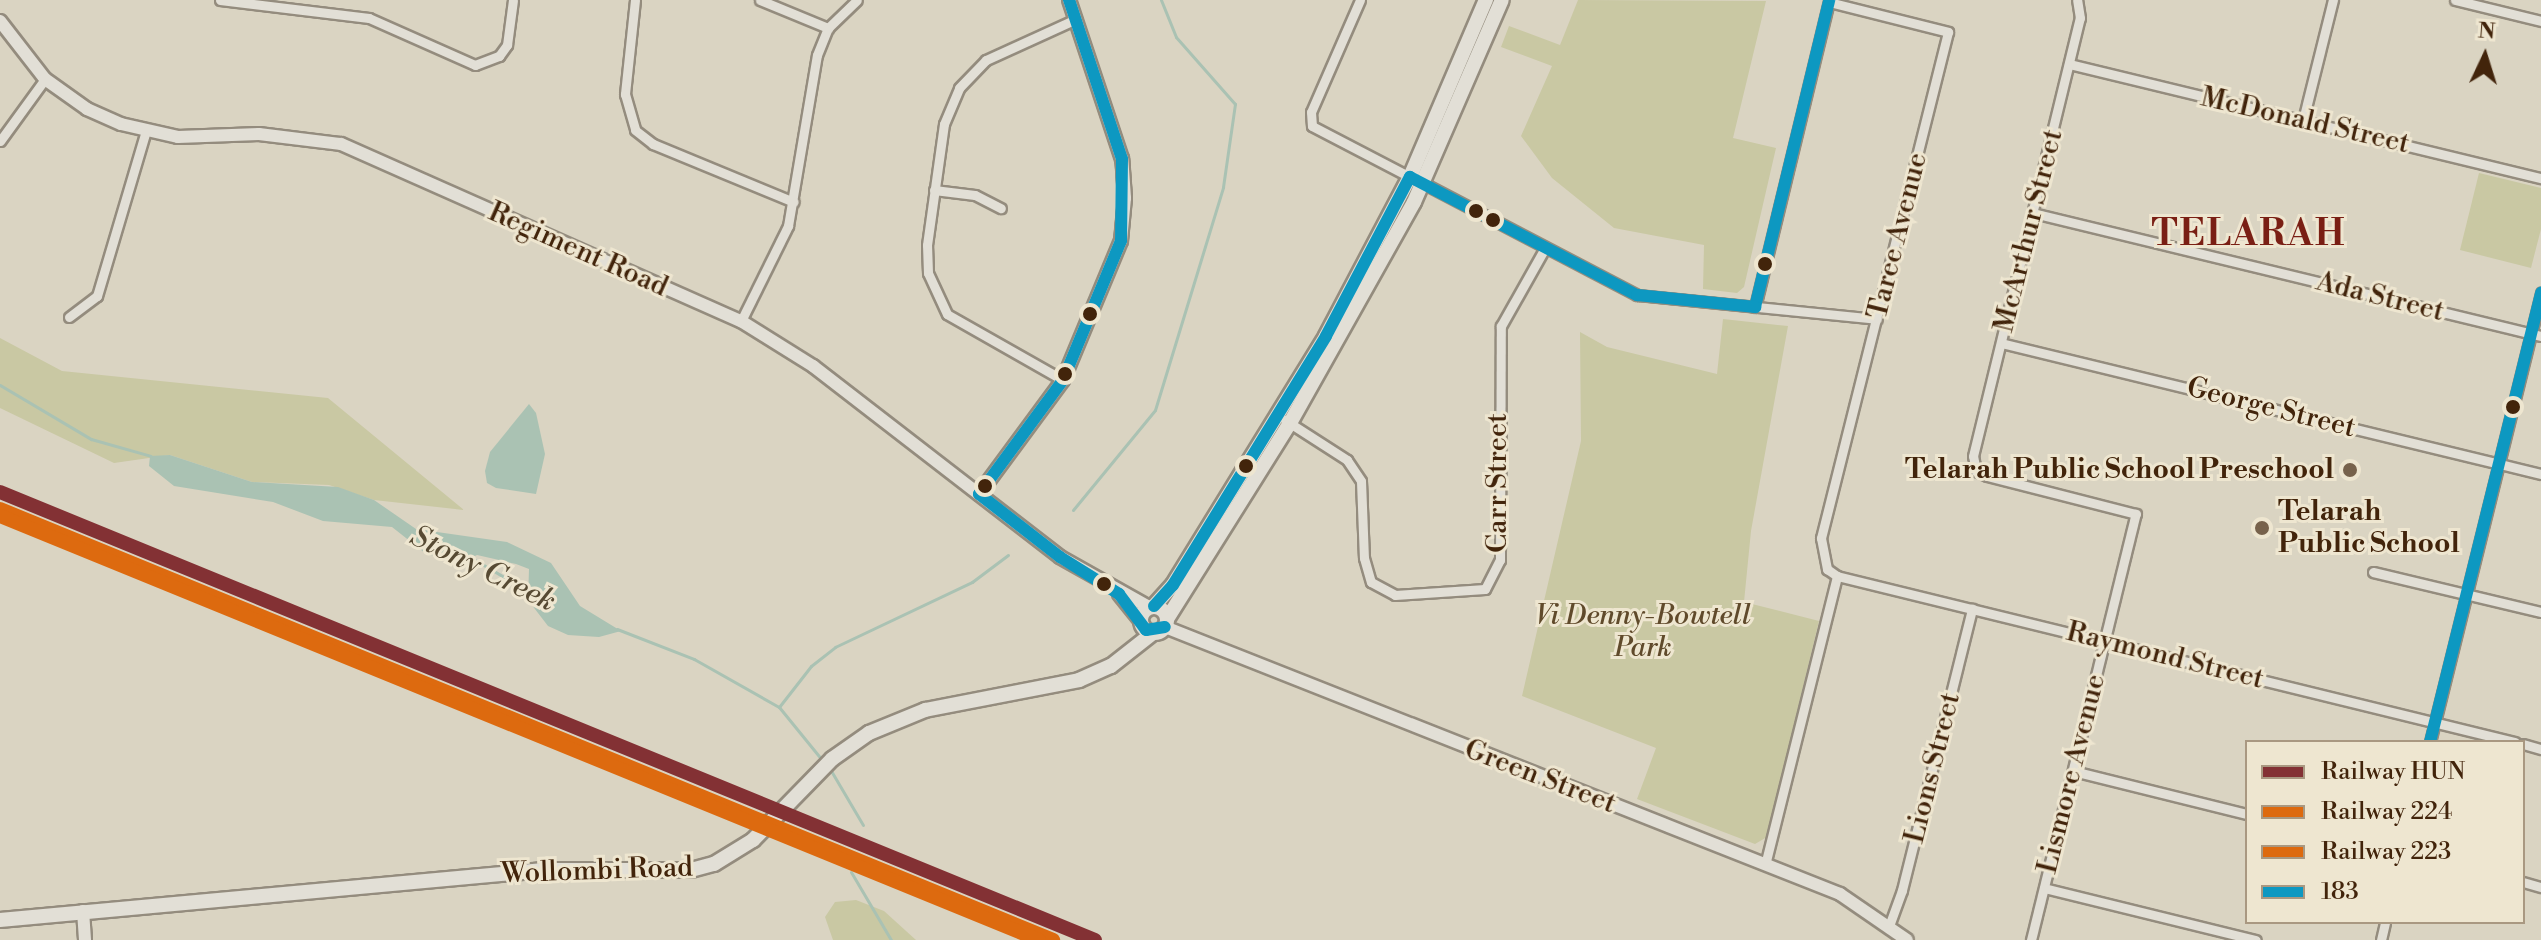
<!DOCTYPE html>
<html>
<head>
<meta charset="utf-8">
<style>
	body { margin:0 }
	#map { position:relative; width:2541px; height:940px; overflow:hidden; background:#dad4c2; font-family:"Libre Bodoni",serif }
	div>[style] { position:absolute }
	.green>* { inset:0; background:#c9c8a3 }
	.water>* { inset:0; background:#aac2b3 }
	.stream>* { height:3px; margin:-1.5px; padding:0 1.5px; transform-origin:1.5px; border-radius:1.5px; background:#aac2b3 }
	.roads { filter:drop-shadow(2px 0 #948c7e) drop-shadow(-2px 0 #948c7e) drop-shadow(0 2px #948c7e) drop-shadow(0 -2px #948c7e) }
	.minor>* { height:9px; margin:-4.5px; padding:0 4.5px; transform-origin:4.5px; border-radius:4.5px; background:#e2dfd6 }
	.tertiary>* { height:12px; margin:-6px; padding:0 6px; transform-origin:6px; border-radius:6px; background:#e2dfd6 }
	.secondary>* { height:14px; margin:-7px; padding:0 7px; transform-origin:7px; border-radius:7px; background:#e2dfd6 }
	.secondary>.ring { margin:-7px; padding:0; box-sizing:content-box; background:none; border:14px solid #e2dfd6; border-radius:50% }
	.rail>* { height:3px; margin-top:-1.5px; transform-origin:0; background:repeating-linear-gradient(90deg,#a59f96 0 14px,transparent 0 28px) }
	.bus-1>* { height:12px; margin:-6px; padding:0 6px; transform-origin:6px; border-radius:6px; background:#0d98c1 }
	.rail-1>* { height:14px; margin:-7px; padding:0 7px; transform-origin:7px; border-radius:7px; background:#833134 }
	.rail-2>* { height:14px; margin:-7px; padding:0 7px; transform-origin:7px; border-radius:7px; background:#dd6a0f }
	.rail-3>* { height:14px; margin:-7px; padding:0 7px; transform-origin:7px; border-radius:7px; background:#dd6a0f }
	.dots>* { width:22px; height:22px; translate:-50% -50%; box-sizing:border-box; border:4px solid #eee6d0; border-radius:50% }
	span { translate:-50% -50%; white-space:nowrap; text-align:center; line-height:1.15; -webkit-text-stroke:6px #eee6d0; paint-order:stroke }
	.street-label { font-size:28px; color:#42240b }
	.poi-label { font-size:28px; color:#42240b; font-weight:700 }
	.right { translate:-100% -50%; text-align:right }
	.left { translate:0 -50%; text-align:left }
	.park-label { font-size:28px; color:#604a2b; font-style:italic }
	.water-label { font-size:30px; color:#574a33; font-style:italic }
	.district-label { font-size:36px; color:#7a1f14; font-weight:700; letter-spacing:2px }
	.legend { position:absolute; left:2245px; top:740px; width:280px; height:184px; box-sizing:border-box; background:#eee6d0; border:2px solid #a99881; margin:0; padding:10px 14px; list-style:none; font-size:24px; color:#42240b }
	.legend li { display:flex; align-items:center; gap:16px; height:40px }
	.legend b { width:40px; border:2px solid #a99881 }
	.north { position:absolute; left:2445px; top:16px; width:80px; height:80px; -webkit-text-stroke:6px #eee6d0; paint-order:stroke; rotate:4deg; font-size:22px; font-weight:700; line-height:32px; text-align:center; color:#42240b }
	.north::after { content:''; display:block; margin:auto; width:28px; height:36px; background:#42240b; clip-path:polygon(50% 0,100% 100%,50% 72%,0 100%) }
</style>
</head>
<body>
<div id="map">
	<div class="green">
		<div style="clip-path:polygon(1578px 0,1766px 1px,1733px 138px,1776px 148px,1744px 287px,1737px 293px,1703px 289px,1704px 245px,1614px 228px,1552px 178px,1521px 136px,1552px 66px,1501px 47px,1509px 26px,1560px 45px)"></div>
		<div style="clip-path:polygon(2479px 173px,2541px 188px,2541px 229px,2531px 268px,2460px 250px)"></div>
		<div style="clip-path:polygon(1723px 319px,1788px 326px,1751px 531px,1744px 602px,1819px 621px,1767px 837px,1755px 844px,1637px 799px,1656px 748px,1522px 696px,1581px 441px,1580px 332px,1607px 347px,1717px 374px)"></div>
		<div style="clip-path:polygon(0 338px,62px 371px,328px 398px,464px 510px,374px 500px,329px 485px,252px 482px,170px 455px,114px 463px,0 408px)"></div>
		<div style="clip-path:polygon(856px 900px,884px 911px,916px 940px,833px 940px,825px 917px,835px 902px)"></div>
	</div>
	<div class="water">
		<div style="clip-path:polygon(529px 404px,536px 413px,545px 454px,536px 494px,496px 488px,487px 483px,485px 471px,490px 452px)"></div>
		<div style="clip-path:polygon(170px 455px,252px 482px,338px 487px,374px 500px,416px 529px,507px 542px,551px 563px,580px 606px,621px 631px,599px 637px,568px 635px,548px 626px,528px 600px,529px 569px,516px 564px,477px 555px,459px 564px,425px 553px,392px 527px,323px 521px,273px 502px,174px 486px,149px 466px,150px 456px)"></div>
	</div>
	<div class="stream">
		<div style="left:0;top:385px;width:106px;rotate:30.7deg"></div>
		<div style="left:91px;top:439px;width:62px;rotate:15.8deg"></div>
		<div style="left:1073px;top:510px;width:129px;rotate:-50.6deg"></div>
		<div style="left:1155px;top:410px;width:233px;rotate:-73deg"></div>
		<div style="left:1223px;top:187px;width:84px;rotate:-81.8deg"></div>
		<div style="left:1235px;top:104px;width:89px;rotate:-131.4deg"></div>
		<div style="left:1176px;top:37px;width:40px;rotate:-112deg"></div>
		<div style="left:470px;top:557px;width:65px;rotate:30.5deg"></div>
		<div style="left:617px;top:629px;width:83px;rotate:21.3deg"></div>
		<div style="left:694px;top:659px;width:98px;rotate:29.5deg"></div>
		<div style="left:779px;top:707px;width:68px;rotate:50.9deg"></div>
		<div style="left:779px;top:707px;width:52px;rotate:-52deg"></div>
		<div style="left:811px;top:666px;width:31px;rotate:-38deg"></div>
		<div style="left:835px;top:647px;width:152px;rotate:-25.4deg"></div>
		<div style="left:972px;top:582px;width:45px;rotate:-36.9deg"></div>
		<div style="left:830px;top:769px;width:65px;rotate:59.5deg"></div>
		<div style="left:851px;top:872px;width:79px;rotate:59.5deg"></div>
	</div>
	<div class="roads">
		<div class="minor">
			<div style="left:220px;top:0;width:150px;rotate:6.9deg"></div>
			<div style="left:369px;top:18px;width:116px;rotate:23.9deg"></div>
			<div style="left:475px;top:65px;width:26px;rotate:-21deg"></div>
			<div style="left:499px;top:56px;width:14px;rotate:-54deg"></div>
			<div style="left:507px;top:45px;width:45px;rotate:-82.4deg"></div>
			<div style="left:635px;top:0;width:95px;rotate:96.1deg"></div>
			<div style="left:625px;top:94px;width:37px;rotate:74deg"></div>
			<div style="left:635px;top:130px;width:23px;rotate:38deg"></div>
			<div style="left:653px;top:144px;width:152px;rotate:22.4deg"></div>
			<div style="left:760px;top:0;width:74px;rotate:22.4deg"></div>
			<div style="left:1360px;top:0;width:122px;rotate:113.6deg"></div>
			<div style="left:1311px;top:112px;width:14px;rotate:86deg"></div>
			<div style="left:1312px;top:126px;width:110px;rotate:27.5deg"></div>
			<div style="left:2455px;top:0;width:89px;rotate:13.7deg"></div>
			<div style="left:1829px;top:2px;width:123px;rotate:14.1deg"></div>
			<div style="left:1948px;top:32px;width:522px;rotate:104.09deg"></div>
			<div style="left:1821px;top:538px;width:32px;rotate:79deg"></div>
			<div style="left:1827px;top:569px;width:12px;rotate:35deg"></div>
			<div style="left:1837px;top:576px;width:698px;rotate:13.76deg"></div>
			<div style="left:2069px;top:64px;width:486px;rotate:13.6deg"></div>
			<div style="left:2303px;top:120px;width:124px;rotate:-76deg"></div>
			<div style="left:0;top:141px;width:77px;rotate:-54deg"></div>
			<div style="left:1423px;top:183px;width:242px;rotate:27.6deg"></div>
			<div style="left:1637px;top:295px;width:241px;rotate:5.7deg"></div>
			<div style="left:934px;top:190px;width:41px;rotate:7deg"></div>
			<div style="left:975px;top:195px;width:29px;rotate:27deg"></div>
			<div style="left:2033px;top:213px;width:523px;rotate:13.61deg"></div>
			<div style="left:1755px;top:307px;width:316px;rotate:-76.4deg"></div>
			<div style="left:69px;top:317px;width:35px;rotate:-37deg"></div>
			<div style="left:97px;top:296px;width:172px;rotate:-73.5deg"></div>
			<div style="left:741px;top:321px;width:106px;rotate:-63.7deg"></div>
			<div style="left:788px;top:226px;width:173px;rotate:-80.4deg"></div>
			<div style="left:817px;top:55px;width:29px;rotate:-68deg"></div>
			<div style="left:828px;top:28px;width:40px;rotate:-44deg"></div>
			<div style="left:2001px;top:343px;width:556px;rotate:13.64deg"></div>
			<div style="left:1063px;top:380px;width:133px;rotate:-150.4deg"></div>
			<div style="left:947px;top:314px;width:45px;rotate:-114.9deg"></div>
			<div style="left:928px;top:273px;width:28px;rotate:-92deg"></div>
			<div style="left:927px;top:245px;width:122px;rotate:-82deg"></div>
			<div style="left:944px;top:124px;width:39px;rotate:-67deg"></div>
			<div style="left:959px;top:88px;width:39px;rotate:-46deg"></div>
			<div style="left:986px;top:60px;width:99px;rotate:-24.5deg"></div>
			<div style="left:1285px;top:420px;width:74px;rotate:32.8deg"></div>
			<div style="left:1347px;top:460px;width:25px;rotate:56deg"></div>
			<div style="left:1361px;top:481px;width:77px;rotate:87.8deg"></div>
			<div style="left:1364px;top:558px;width:25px;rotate:74deg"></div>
			<div style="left:1371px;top:582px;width:27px;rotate:28deg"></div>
			<div style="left:1395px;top:595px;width:90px;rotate:-3.8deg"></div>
			<div style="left:1485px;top:589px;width:33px;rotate:-63deg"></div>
			<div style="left:1500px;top:560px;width:234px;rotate:-89.8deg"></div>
			<div style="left:1501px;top:326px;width:90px;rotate:-60.6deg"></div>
			<div style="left:2373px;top:572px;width:173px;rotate:13.4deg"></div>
			<div style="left:2430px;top:742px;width:463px;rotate:-76.1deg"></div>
			<div style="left:2523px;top:744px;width:19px;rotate:16deg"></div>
			<div style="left:2073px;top:771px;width:179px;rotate:13.9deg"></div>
			<div style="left:1765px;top:865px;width:298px;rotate:-76deg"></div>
			<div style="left:2523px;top:882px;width:19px;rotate:16deg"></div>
			<div style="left:2044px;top:888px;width:218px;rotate:13.8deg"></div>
			<div style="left:1889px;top:926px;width:38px;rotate:-70deg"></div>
			<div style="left:1902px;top:890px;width:290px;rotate:-76deg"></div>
			<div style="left:2031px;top:940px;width:439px;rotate:-76.2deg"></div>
			<div style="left:2136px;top:514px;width:154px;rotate:-165.7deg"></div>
			<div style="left:1987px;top:476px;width:12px;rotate:-156deg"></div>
			<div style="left:1976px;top:471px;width:15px;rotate:-101deg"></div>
			<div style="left:1973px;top:456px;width:451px;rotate:-76.3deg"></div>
			<div style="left:2080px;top:18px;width:18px;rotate:-99deg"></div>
			<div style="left:2381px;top:940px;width:18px;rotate:-77deg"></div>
		</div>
		<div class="tertiary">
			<div style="left:0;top:21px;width:73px;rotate:52.2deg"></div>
			<div style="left:45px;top:79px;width:52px;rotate:35.5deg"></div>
			<div style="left:87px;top:109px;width:37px;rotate:24deg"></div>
			<div style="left:121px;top:124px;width:58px;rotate:12.8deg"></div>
			<div style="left:178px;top:137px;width:81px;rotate:-2.1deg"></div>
			<div style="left:259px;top:134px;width:83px;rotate:7deg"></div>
			<div style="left:341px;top:144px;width:437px;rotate:23.9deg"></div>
			<div style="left:741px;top:321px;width:85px;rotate:32deg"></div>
			<div style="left:813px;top:366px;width:312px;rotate:37.7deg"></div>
			<div style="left:1060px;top:557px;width:102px;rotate:29.3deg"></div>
			<div style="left:979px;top:494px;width:142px;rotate:-53.6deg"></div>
			<div style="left:1063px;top:380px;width:151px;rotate:-67.4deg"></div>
			<div style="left:1121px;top:241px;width:43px;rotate:-84.7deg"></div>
			<div style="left:1125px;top:198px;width:39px;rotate:-94deg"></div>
			<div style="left:1122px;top:159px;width:168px;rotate:-108.4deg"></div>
			<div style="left:1119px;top:594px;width:33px;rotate:51deg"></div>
			<div style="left:1165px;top:627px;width:726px;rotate:21.58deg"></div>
			<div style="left:1840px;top:894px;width:81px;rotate:34.5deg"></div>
			<div style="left:83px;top:911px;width:29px;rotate:86deg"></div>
		</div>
		<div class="secondary">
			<div style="left:1154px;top:606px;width:28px;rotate:-48deg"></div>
			<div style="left:1173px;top:585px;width:292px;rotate:-58.4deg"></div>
			<div style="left:1326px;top:336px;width:180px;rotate:-62.2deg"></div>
			<div style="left:1410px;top:177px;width:193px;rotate:-66.8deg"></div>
			<div class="ring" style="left:1141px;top:607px;width:12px;height:12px"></div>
			<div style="left:1167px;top:619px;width:231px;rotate:-57.9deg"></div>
			<div style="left:1290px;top:423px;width:253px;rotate:-60.7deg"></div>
			<div style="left:1414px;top:202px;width:220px;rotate:-66.5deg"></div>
			<div style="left:0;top:920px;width:546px;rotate:-5.25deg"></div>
			<div style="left:544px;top:870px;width:147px"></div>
			<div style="left:691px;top:870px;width:24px;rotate:-15deg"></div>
			<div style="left:714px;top:864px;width:46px;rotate:-31.6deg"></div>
			<div style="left:753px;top:840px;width:113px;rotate:-45.7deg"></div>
			<div style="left:832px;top:759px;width:45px;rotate:-35.1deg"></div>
			<div style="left:869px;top:733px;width:61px;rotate:-22.3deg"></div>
			<div style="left:925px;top:710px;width:157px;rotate:-11deg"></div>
			<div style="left:1079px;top:680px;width:35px;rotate:-24deg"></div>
			<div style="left:1111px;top:666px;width:53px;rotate:-38.2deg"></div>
		</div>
	</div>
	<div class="rail">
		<div style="left:0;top:489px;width:89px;rotate:22.5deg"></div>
	</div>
	<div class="bus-1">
		<div style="left:1755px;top:307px;width:316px;rotate:-76.4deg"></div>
		<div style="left:979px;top:494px;width:142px;rotate:-53.6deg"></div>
		<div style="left:1063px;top:380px;width:151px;rotate:-67.4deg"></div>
		<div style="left:1121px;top:241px;width:82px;rotate:-89.3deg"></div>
		<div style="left:1122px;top:159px;width:168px;rotate:-108.4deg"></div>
		<div style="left:979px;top:494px;width:103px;rotate:37.9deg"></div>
		<div style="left:1060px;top:557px;width:70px;rotate:32.1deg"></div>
		<div style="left:1119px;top:594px;width:45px;rotate:53.1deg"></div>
		<div style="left:1146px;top:630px;width:19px;rotate:-9deg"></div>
		<div style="left:1154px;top:606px;width:28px;rotate:-48deg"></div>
		<div style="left:1173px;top:585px;width:292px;rotate:-58.4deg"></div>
		<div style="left:1326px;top:336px;width:180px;rotate:-62.2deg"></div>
		<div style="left:1410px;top:177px;width:256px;rotate:27.5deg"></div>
		<div style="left:1637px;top:295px;width:119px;rotate:5.8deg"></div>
		<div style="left:2430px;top:742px;width:463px;rotate:-76.1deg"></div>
	</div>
	<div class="rail-1">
		<div style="left:0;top:492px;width:1183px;rotate:22.25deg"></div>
	</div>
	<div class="rail-2">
		<div style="left:0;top:509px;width:1138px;rotate:22.26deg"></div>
	</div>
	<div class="rail-3">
		<div style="left:0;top:516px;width:1122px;rotate:22.2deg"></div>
	</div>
	<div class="dots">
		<div style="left:1476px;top:211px;background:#42240b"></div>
		<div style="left:1493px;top:220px;background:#42240b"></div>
		<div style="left:1765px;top:264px;background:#42240b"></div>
		<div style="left:1090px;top:314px;background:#42240b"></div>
		<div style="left:1065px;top:374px;background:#42240b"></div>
		<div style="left:2513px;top:407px;background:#42240b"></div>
		<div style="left:1246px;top:466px;background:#42240b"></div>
		<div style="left:2350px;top:470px;background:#77624b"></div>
		<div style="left:985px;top:486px;background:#42240b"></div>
		<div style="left:2262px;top:528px;background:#77624b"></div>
		<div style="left:1104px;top:584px;background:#42240b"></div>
	</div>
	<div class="street-label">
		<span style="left:2305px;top:121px;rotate:13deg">McDonald Street</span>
		<span style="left:2029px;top:231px;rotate:-76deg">McArthur Street</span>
		<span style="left:1898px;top:236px;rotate:-76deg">Taree Avenue</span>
		<span style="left:578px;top:250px;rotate:24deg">Regiment Road</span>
		<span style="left:2380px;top:297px;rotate:14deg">Ada Street</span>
		<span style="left:2271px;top:408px;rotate:14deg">George Street</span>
		<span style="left:1498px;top:483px;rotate:-90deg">Carr Street</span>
		<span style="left:2165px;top:656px;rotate:14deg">Raymond Street</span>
		<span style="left:1933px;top:768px;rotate:-76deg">Lions Street</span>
		<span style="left:2072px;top:774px;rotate:-76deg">Lismore Avenue</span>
		<span style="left:1540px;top:777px;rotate:21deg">Green Street</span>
		<span style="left:597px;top:871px;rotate:-2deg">Wollombi Road</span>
	</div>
	<div class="poi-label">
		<span class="right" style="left:2334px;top:470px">Telarah Public School Preschool</span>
		<span class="left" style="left:2278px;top:528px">Telarah<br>Public School</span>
	</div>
	<div class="park-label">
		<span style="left:1643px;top:632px">Vi Denny-Bowtell<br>Park</span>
	</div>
	<div class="water-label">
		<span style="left:483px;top:569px;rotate:26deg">Stony Creek</span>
	</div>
	<div class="district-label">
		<span style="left:2249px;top:235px">TELARAH</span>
	</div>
	<ul class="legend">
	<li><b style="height:10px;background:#833134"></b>Railway HUN</li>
	<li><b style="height:10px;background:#dd6a0f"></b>Railway 224</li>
	<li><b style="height:10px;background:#dd6a0f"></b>Railway 223</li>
	<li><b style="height:10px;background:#0d98c1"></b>183</li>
	</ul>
	<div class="north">N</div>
</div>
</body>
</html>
